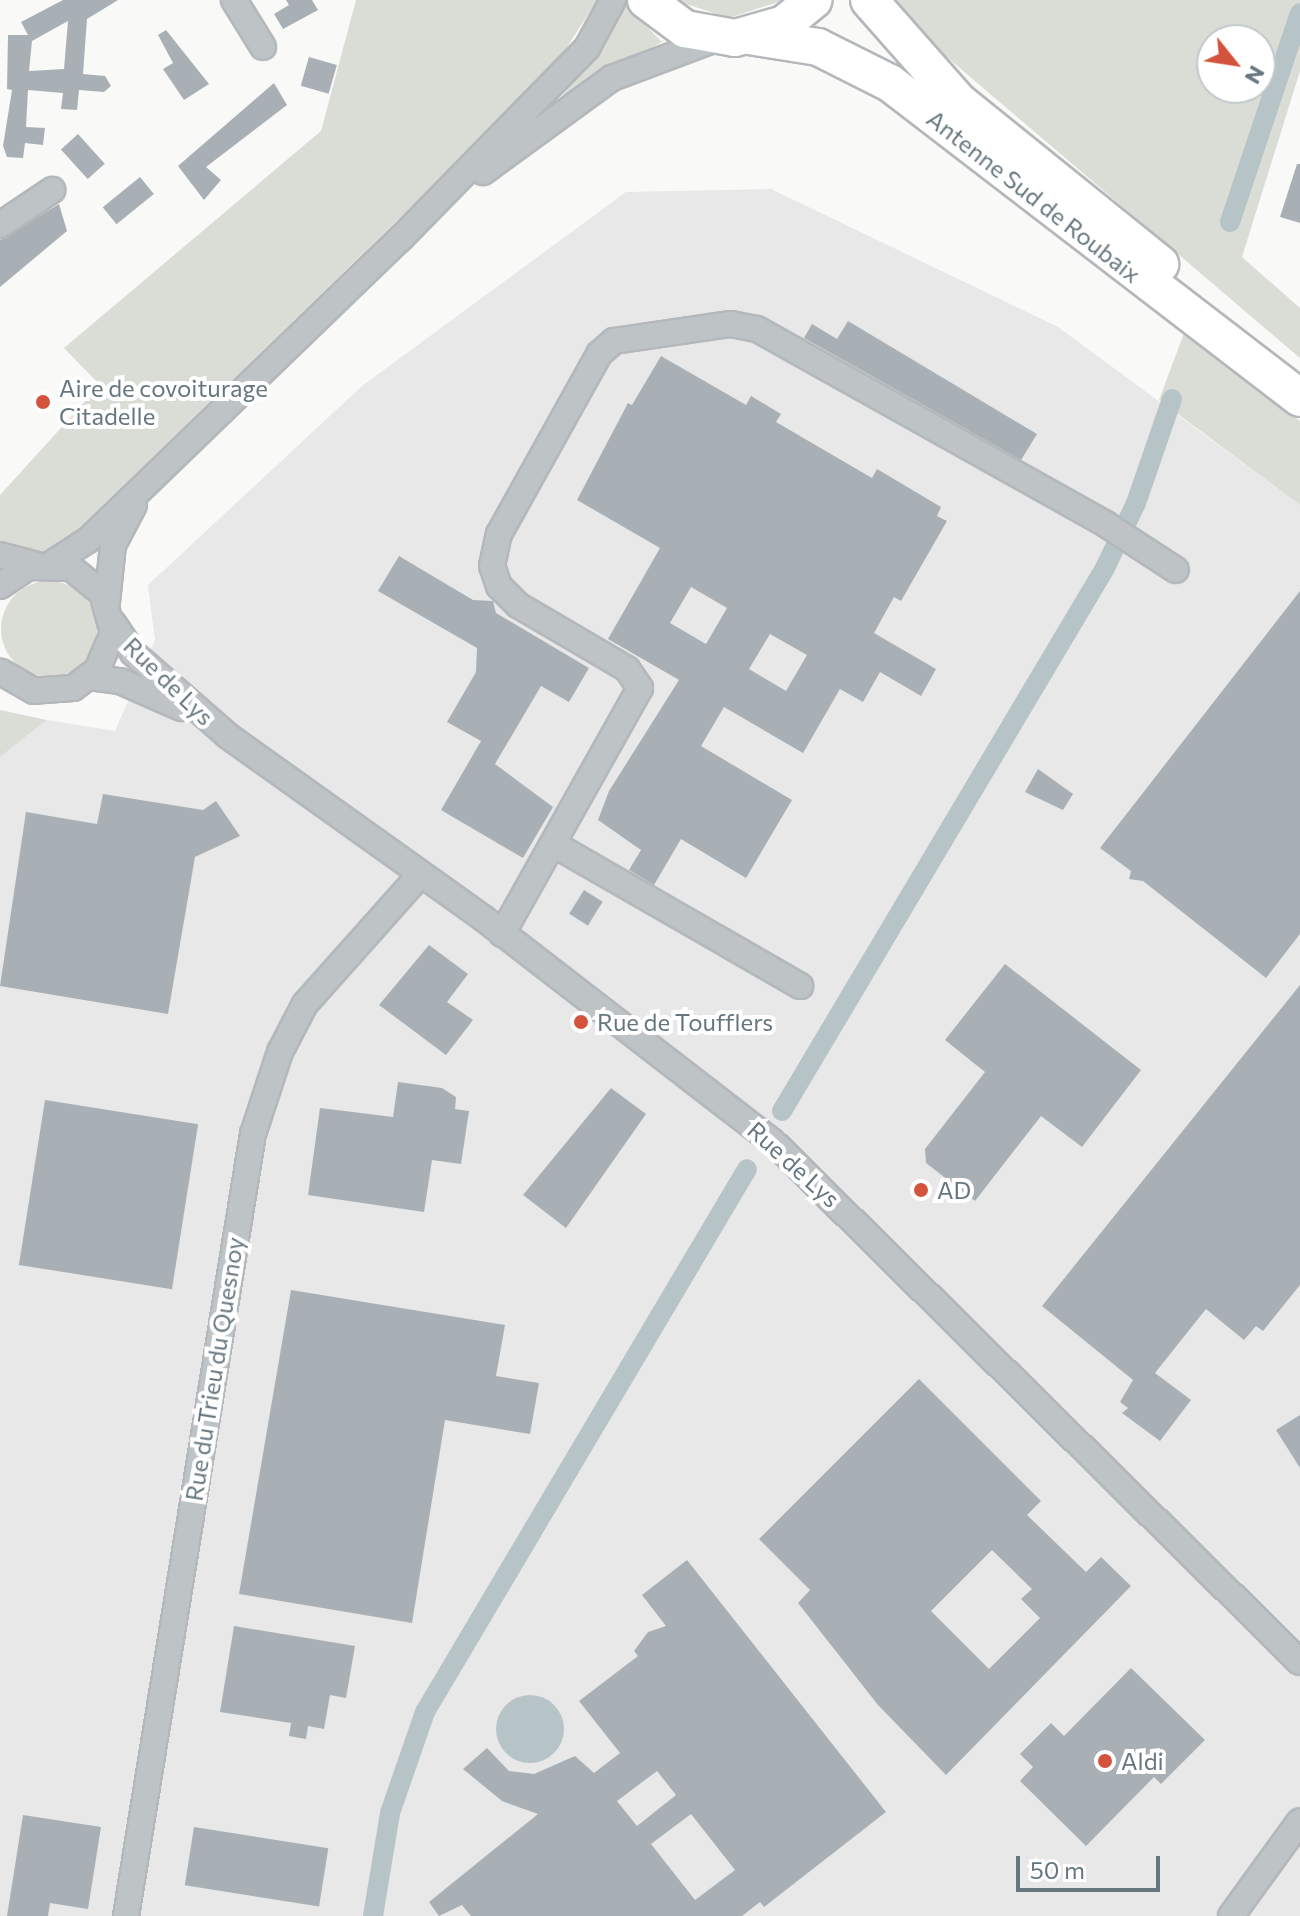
<!DOCTYPE html>
<html>
<head>
<meta charset="utf-8">
<style>
	body { margin:0 }
	#map { position:relative; width:1300px; height:1916px; overflow:hidden; background:#f9f9f7; font-family:Commissioner,sans-serif }
	div>[style] { position:absolute }
	.built>* { inset:0; background:#e7e8e7 }
	.green>* { inset:0; background:#d9ddd6 }
	.round { border-radius:50% }
	.water>* { inset:0; background:#b7c4c7 }
	.canal>* { height:20px; margin:-10px; padding:0 10px; transform-origin:10px; border-radius:10px; background:#b7c4c7 }
	.building>* { inset:0; background:#a9b0b5; transform-origin:0 0 }
	.roads { filter:drop-shadow(2px 0 #b4b8bb) drop-shadow(-2px 0 #b4b8bb) drop-shadow(0 2px #b4b8bb) drop-shadow(0 -2px #b4b8bb) }
	.minor>* { height:24px; margin:-12px; padding:0 12px; transform-origin:12px; border-radius:12px; background:#bec3c6 }
	.highway>* { height:36px; margin:-18px; padding:0 18px; transform-origin:18px; border-radius:18px; background:#fff }
	.dots>* { width:22px; height:22px; translate:-50% -50%; box-sizing:border-box; border:4px solid #fff; border-radius:50% }
	span { translate:-50% -50%; white-space:nowrap; text-align:center; line-height:1.15; -webkit-text-stroke:8px #fff; paint-order:stroke }
	.street-label { font-size:24px; color:#66767f }
	.poi-label { font-size:24px; color:#66767f }
	.left { translate:0 -50%; text-align:left }
	.north { position:absolute; left:1196px; top:24px; width:80px; height:80px; box-sizing:border-box; background:#fff; border:2px solid #c2c8cc; border-radius:50%; rotate:120deg; font-size:22px; font-weight:700; line-height:32px; text-align:center; color:#66767f }
	.north::after { content:''; display:block; margin:auto; width:28px; height:36px; background:#d3533c; clip-path:polygon(50% 0,100% 100%,50% 72%,0 100%) }
	.scale { position:absolute; left:1016px; top:1856px; width:144px; height:36px; box-sizing:border-box; border:4px solid #66767f; border-top:0; padding-left:10px; font-size:24px; line-height:28px; white-space:nowrap; color:#66767f; -webkit-text-stroke:6px #fff; paint-order:stroke }
</style>
</head>
<body>
<div id="map">
	<div class="built">
		<div style="clip-path:polygon(771px 189px,1058px 327px,1300px 505px,1300px 1916px,0 1916px,0 757px,47px 720px,115px 731px,155px 640px,148px 585px,362px 386px,626px 192px)"></div>
	</div>
	<div class="green">
		<div style="clip-path:polygon(356px 0,597px 0,564px 52px,449px 170px,55px 551px,30px 557px,0 543px,0 495px,100px 385px,64px 348px,321px 131px)"></div>
		<div style="clip-path:polygon(674px 0,784px 0,729px 18px)"></div>
		<div style="clip-path:polygon(evenodd,891px 0,1300px 0,1300px 71px,1242px 257px,1300px 308px,1300px 358px,941px 52px,891px 0,1212px 40px,1260px 40px,1260px 88px,1212px 88px,1212px 40px)"></div>
		<div style="clip-path:polygon(622px 2px,662px 42px,561px 97px,606px 43px)"></div>
		<div style="clip-path:polygon(1184px 333px,1300px 421px,1300px 505px,1159px 400px)"></div>
		<div class="round" style="left:1px;top:581px;width:96px;height:96px"></div>
		<div style="clip-path:polygon(0 710px,47px 720px,0 757px)"></div>
	</div>
	<div class="water">
		<div class="round" style="left:496px;top:1695px;width:68px;height:68px"></div>
	</div>
	<div class="canal">
		<div style="left:1230px;top:222px;width:220px;rotate:-71.5deg"></div>
		<div style="left:782px;top:1111px;width:632px;rotate:-59.25deg"></div>
		<div style="left:1105px;top:568px;width:72px;rotate:-64.5deg"></div>
		<div style="left:1136px;top:503px;width:110px;rotate:-70.9deg"></div>
		<div style="left:373px;top:1916px;width:104px;rotate:-80.6deg"></div>
		<div style="left:390px;top:1813px;width:107px;rotate:-70.9deg"></div>
		<div style="left:425px;top:1712px;width:631px;rotate:-59.33deg"></div>
	</div>
	<div class="building">
		<div style="clip-path:polygon(evenodd,63px 0,118px 0,87px 19px,83px 74px,105px 76px,111px 86px,104px 92px,79px 90px,77px 110px,61px 109px,63px 93px,28px 90px,26px 127px,45px 128px,43px 145px,25px 143px,23px 158px,7px 157px,3px 146px,12px 90px,7px 89px,8px 35px,28px 35px,21px 22px,63px 0,68px 21px,64px 69px,29px 71px,32px 41px,68px 21px)"></div>
		<div style="clip-path:polygon(286px 0,312px 0,318px 10px,283px 29px,274px 14px,289px 5px)"></div>
		<div style="clip-path:polygon(166px 30px,209px 84px,184px 100px,163px 69px,173px 63px,158px 35px)"></div>
		<div style="left:309px;top:57px;width:29px;height:30px;rotate:16deg"></div>
		<div style="clip-path:polygon(274px 83px,287px 105px,206px 167px,221px 180px,204px 200px,178px 166px)"></div>
		<div style="left:78px;top:134px;width:40px;height:23px;rotate:48deg"></div>
		<div style="clip-path:polygon(1297px 164px,1300px 164px,1300px 223px,1280px 217px)"></div>
		<div style="left:140px;top:177px;width:22px;height:48px;rotate:51deg"></div>
		<div style="clip-path:polygon(59px 204px,67px 231px,0 287px,0 240px)"></div>
		<div style="clip-path:polygon(848px 321px,1037px 434px,1021px 460px,804px 338px,812px 324px,837px 339px)"></div>
		<div style="clip-path:polygon(evenodd,661px 356px,746px 405px,751px 396px,781px 414px,776px 422px,872px 478px,877px 469px,941px 507px,937px 516px,947px 521px,901px 601px,894px 597px,874px 633px,936px 669px,921px 696px,880px 672px,863px 702px,840px 689px,803px 753px,724px 707px,701px 746px,792px 800px,746px 878px,681px 839px,654px 885px,629px 870px,641px 850px,598px 820px,609px 791px,679px 680px,608px 639px,660px 548px,577px 500px,628px 403px,632px 405px,661px 356px,691px 587px,727px 608px,706px 644px,670px 623px,691px 587px,661px 356px,770px 634px,807px 655px,786px 691px,749px 669px,770px 634px)"></div>
		<div style="clip-path:polygon(399px 556px,473px 600px,493px 601px,496px 613px,589px 668px,569px 702px,541px 686px,495px 764px,553px 807px,523px 858px,441px 810px,481px 741px,447px 722px,476px 672px,477px 648px,378px 591px)"></div>
		<div style="clip-path:polygon(1300px 591px,1300px 934px,1266px 978px,1143px 881px,1129px 879px,1131px 871px,1100px 848px)"></div>
		<div style="clip-path:polygon(1038px 769px,1073px 794px,1063px 810px,1025px 792px)"></div>
		<div style="clip-path:polygon(103px 794px,203px 810px,216px 801px,240px 836px,195px 857px,168px 1014px,0 986px,26px 812px,97px 824px)"></div>
		<div style="left:584px;top:890px;width:22px;height:28px;rotate:32deg"></div>
		<div style="clip-path:polygon(429px 945px,468px 974px,447px 1002px,473px 1020px,446px 1055px,379px 1005px)"></div>
		<div style="clip-path:polygon(1005px 964px,1141px 1070px,1082px 1147px,1041px 1116px,975px 1201px,926px 1163px,925px 1149px,985px 1072px,945px 1040px)"></div>
		<div style="clip-path:polygon(1300px 985px,1300px 1285px,1263px 1331px,1256px 1326px,1244px 1340px,1206px 1309px,1155px 1373px,1191px 1400px,1160px 1441px,1122px 1413px,1128px 1408px,1120px 1402px,1133px 1380px,1042px 1306px)"></div>
		<div style="clip-path:polygon(398px 1082px,442px 1088px,456px 1097px,455px 1109px,469px 1111px,461px 1164px,432px 1160px,424px 1212px,308px 1195px,320px 1108px,393px 1117px)"></div>
		<div style="clip-path:polygon(611px 1088px,646px 1114px,566px 1228px,523px 1195px)"></div>
		<div style="left:45px;top:1100px;width:155px;height:167px;rotate:9deg"></div>
		<div style="clip-path:polygon(291px 1290px,505px 1325px,496px 1376px,539px 1383px,530px 1434px,445px 1420px,412px 1623px,239px 1594px)"></div>
		<div style="clip-path:polygon(evenodd,919px 1379px,1041px 1501px,1027px 1515px,1086px 1572px,1101px 1557px,1131px 1586px,946px 1775px,878px 1705px,798px 1603px,810px 1590px,759px 1539px,919px 1379px,992px 1550px,1032px 1589px,1021px 1599px,1040px 1618px,989px 1669px,931px 1611px,992px 1550px)"></div>
		<div style="clip-path:polygon(1300px 1415px,1300px 1468px,1276px 1430px)"></div>
		<div style="clip-path:polygon(evenodd,687px 1560px,886px 1812px,764px 1907px,760px 1902px,742px 1916px,471px 1916px,462px 1905px,439px 1916px,429px 1902px,538px 1814px,502px 1801px,463px 1769px,487px 1748px,509px 1771px,534px 1774px,575px 1756px,594px 1773px,620px 1753px,579px 1701px,638px 1656px,634px 1651px,648px 1632px,666px 1626px,642px 1595px,687px 1560px,657px 1771px,676px 1795px,637px 1826px,617px 1801px,657px 1771px,687px 1560px,691px 1814px,735px 1870px,695px 1900px,651px 1844px,691px 1814px)"></div>
		<div style="clip-path:polygon(234px 1626px,355px 1646px,346px 1698px,330px 1695px,324px 1729px,308px 1726px,306px 1739px,289px 1736px,291px 1723px,220px 1712px)"></div>
		<div style="clip-path:polygon(1131px 1668px,1205px 1740px,1161px 1784px,1154px 1777px,1086px 1846px,1020px 1781px,1033px 1767px,1020px 1754px,1051px 1723px,1064px 1736px)"></div>
		<div style="clip-path:polygon(23px 1815px,101px 1827px,88px 1909px,50px 1903px,48px 1916px,7px 1916px)"></div>
		<div style="left:194px;top:1827px;width:136px;height:59px;rotate:9deg"></div>
	</div>
	<div class="roads">
		<div class="minor">
			<div style="left:234px;top:0;width:55px;rotate:58.3deg"></div>
			<div style="left:483px;top:172px;width:160px;rotate:-36.1deg"></div>
			<div style="left:612px;top:78px;width:111px;rotate:-20.6deg"></div>
			<div style="left:0;top:225px;width:63px;rotate:-33.9deg"></div>
			<div style="left:0;top:555px;width:38px;rotate:15deg"></div>
			<div style="left:51px;top:564px;width:44px;rotate:-33deg"></div>
			<div style="left:88px;top:540px;width:434px;rotate:-44deg"></div>
			<div style="left:400px;top:239px;width:267px;rotate:-45.6deg"></div>
			<div style="left:587px;top:48px;width:55px;rotate:-61.6deg"></div>
			<div style="left:0;top:586px;width:34px;rotate:-34deg"></div>
			<div style="left:28px;top:567px;width:43px;rotate:1.3deg"></div>
			<div style="left:71px;top:568px;width:40px;rotate:39deg"></div>
			<div style="left:102px;top:593px;width:41px;rotate:74.6deg"></div>
			<div style="left:113px;top:633px;width:40px;rotate:113.4deg"></div>
			<div style="left:97px;top:670px;width:30px;rotate:143deg"></div>
			<div style="left:73px;top:688px;width:39px;rotate:176deg"></div>
			<div style="left:34px;top:691px;width:39px;rotate:-150deg"></div>
			<div style="left:107px;top:602px;width:57px;rotate:-84deg"></div>
			<div style="left:113px;top:545px;width:45px;rotate:-62.3deg"></div>
			<div style="left:113px;top:623px;width:36px;rotate:56deg"></div>
			<div style="left:133px;top:653px;width:126px;rotate:41.1deg"></div>
			<div style="left:228px;top:736px;width:313px;rotate:35.5deg"></div>
			<div style="left:483px;top:918px;width:366px;rotate:37.7deg"></div>
			<div style="left:773px;top:1142px;width:740px;rotate:44.62deg"></div>
			<div style="left:90px;top:677px;width:30px;rotate:8deg"></div>
			<div style="left:120px;top:681px;width:67px;rotate:23.9deg"></div>
			<div style="left:555px;top:845px;width:283px;rotate:29.9deg"></div>
			<div style="left:502px;top:934px;width:282px;rotate:-60.7deg"></div>
			<div style="left:640px;top:688px;width:23px;rotate:-124deg"></div>
			<div style="left:627px;top:669px;width:126px;rotate:-149.6deg"></div>
			<div style="left:518px;top:605px;width:27px;rotate:-135deg"></div>
			<div style="left:499px;top:586px;width:21px;rotate:-109deg"></div>
			<div style="left:492px;top:566px;width:33px;rotate:-78deg"></div>
			<div style="left:499px;top:534px;width:206px;rotate:-60.9deg"></div>
			<div style="left:599px;top:354px;width:20px;rotate:-41deg"></div>
			<div style="left:614px;top:341px;width:118px;rotate:-8.3deg"></div>
			<div style="left:731px;top:324px;width:26px;rotate:11deg"></div>
			<div style="left:757px;top:329px;width:401px;rotate:29.2deg"></div>
			<div style="left:1107px;top:525px;width:82px;rotate:33.1deg"></div>
			<div style="left:126px;top:1916px;width:792px;rotate:-80.78deg"></div>
			<div style="left:253px;top:1134px;width:86px;rotate:-71.8deg"></div>
			<div style="left:280px;top:1052px;width:54px;rotate:-62.5deg"></div>
			<div style="left:305px;top:1004px;width:174px;rotate:-48.3deg"></div>
			<div style="left:1231px;top:1916px;width:117px;rotate:-54deg"></div>
		</div>
		<div class="highway">
			<div style="left:646px;top:0;width:49px;rotate:36.6deg"></div>
			<div style="left:685px;top:29px;width:51px;rotate:10.2deg"></div>
			<div style="left:735px;top:38px;width:51px;rotate:-15.9deg"></div>
			<div style="left:784px;top:24px;width:38px;rotate:-39deg"></div>
			<div style="left:869px;top:0;width:135px;rotate:48.6deg"></div>
			<div style="left:958px;top:101px;width:260px;rotate:38.9deg"></div>
			<div style="left:749px;top:36px;width:70px;rotate:9.1deg"></div>
			<div style="left:818px;top:47px;width:80px;rotate:26.6deg"></div>
			<div style="left:890px;top:83px;width:517px;rotate:37.53deg"></div>
		</div>
	</div>
	<div class="dots">
		<div style="left:43px;top:402px;background:#d3533c"></div>
		<div style="left:581px;top:1022px;background:#d3533c"></div>
		<div style="left:921px;top:1190px;background:#d3533c"></div>
		<div style="left:1105px;top:1761px;background:#d3533c"></div>
	</div>
	<div class="street-label">
		<span style="left:1034px;top:196px;rotate:38deg">Antenne Sud de Roubaix</span>
		<span style="left:169px;top:681px;rotate:44deg">Rue de Lys</span>
		<span style="left:794px;top:1164px;rotate:42deg">Rue de Lys</span>
		<span style="left:214px;top:1369px;rotate:-81deg">Rue du Trieu du Quesnoy</span>
	</div>
	<div class="poi-label">
		<span class="left" style="left:59px;top:402px">Aire de covoiturage<br>Citadelle</span>
		<span class="left" style="left:597px;top:1022px">Rue de Toufflers</span>
		<span class="left" style="left:937px;top:1190px">AD</span>
		<span class="left" style="left:1121px;top:1761px">Aldi</span>
	</div>
	<div class="north">N</div>
	<div class="scale">50 m</div>
</div>
</body>
</html>
